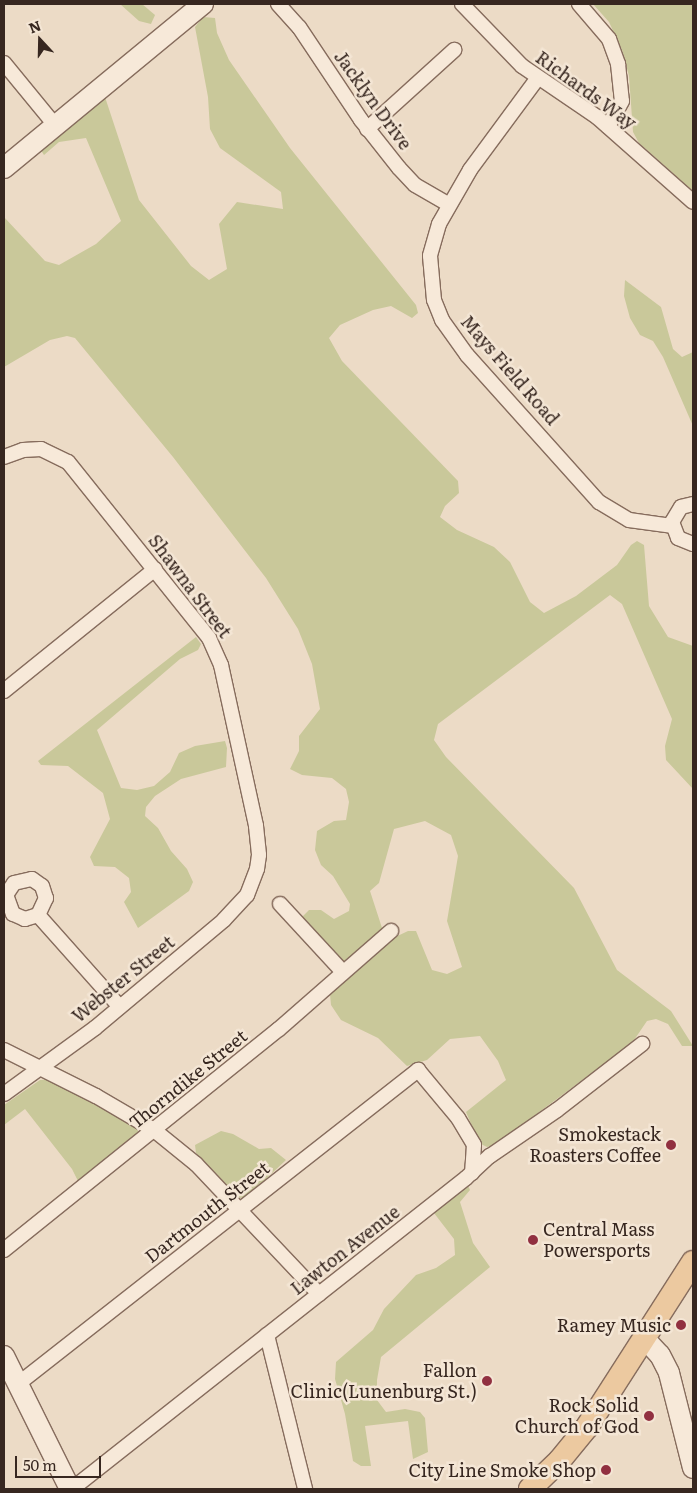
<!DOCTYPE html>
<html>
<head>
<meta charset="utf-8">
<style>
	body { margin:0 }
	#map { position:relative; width:697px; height:1493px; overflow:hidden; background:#ecdbc6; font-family:Literata,serif }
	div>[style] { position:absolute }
	.green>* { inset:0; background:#c9c89a }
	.roads { filter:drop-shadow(1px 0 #866c5d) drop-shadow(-1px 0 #866c5d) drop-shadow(0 1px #866c5d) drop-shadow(0 -1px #866c5d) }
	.street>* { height:14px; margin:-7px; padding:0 7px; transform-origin:7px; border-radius:7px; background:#f7e9d9 }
	.secondary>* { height:20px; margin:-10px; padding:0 10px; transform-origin:10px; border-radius:10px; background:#f7e9d9 }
	.primary>* { height:22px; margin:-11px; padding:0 11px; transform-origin:11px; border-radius:11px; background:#ecc9a0 }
	.dots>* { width:14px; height:14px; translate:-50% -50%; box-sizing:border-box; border:2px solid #f4e6d5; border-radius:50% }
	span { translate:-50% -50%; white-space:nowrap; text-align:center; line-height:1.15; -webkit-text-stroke:5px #f4e6d5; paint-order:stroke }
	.street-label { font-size:18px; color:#372720 }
	.poi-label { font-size:18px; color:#372720 }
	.right { translate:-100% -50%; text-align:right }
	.left { translate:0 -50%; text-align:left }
	.frame { position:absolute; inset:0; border:5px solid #372720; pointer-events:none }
	.north { position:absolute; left:15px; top:15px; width:50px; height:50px; -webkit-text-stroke:4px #f4e6d5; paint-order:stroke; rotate:339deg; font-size:14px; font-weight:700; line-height:20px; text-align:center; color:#372720 }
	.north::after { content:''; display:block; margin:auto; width:18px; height:22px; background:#372720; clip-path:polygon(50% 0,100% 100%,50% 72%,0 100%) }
	.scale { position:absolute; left:15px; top:1456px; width:86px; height:22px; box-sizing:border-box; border:2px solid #372720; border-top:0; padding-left:6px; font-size:15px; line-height:18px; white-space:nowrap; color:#372720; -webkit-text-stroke:4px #f4e6d5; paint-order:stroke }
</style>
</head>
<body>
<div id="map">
	<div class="green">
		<div style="clip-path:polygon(120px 4px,142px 4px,155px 15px,151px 24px,139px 21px)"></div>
		<div style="clip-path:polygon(593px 4px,693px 4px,693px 191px,639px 143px,633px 132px,629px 76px,622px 50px,609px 22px)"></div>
		<div style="clip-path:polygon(203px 17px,215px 18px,217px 33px,229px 60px,290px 148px,416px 305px,418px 313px,412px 318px,391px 306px,373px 310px,340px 325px,329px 338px,342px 361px,458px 481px,459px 493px,445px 506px,440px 517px,457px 530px,494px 547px,510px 562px,530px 602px,544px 613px,576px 596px,617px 565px,631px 545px,637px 541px,644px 545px,649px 606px,668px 637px,693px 646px,693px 789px,666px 760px,665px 746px,672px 719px,622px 604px,610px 595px,438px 724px,434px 740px,446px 757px,574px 888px,617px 970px,671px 1011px,693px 1046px,682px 1046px,668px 1024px,656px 1019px,647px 1021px,632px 1043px,495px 1145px,487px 1147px,479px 1143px,466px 1112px,506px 1080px,498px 1061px,480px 1036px,450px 1039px,427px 1060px,407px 1066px,378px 1038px,341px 1020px,331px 1005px,330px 994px,387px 941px,408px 931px,416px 931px,432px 970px,447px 974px,462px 967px,447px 921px,458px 856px,451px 835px,425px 821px,394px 829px,379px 883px,370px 891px,383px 931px,342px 965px,305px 925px,303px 916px,309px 910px,321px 910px,334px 919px,349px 911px,350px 904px,333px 876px,321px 865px,315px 850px,317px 831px,334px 821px,346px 820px,349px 802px,346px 789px,332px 778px,302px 775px,290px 769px,299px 751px,299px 736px,320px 709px,312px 664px,298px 629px,266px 578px,173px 457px,75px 338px,67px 336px,50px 340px,4px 367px,4px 217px,45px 261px,59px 265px,96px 244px,121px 221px,86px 138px,59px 142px,44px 155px,37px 144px,105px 97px,139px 200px,191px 266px,209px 280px,227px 269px,219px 224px,237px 202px,283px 209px,281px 192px,220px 148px,210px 129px,208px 97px,195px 27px)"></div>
		<div style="clip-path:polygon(625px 280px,661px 307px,673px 349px,682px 357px,693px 352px,693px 426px,663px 357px,653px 341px,640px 335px,630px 318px,624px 296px)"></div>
		<div style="clip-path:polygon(196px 637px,201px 644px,198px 650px,180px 659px,97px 730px,121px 788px,137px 790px,154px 786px,170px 772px,179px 753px,195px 746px,225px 741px,227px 748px,226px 767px,181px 779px,155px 796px,146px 807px,145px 816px,158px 828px,171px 851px,187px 869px,193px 882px,189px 891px,138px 928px,124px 902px,131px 892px,129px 878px,115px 867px,94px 866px,90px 857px,110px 819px,103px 793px,68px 766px,41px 765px,38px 761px)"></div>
		<div style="clip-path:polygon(53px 1079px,138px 1129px,139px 1133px,78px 1181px,72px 1169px,25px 1109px,4px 1125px,4px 1105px,40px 1080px)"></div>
		<div style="clip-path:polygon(221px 1131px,233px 1134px,259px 1149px,271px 1148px,286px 1160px,248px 1196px,240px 1198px,196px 1153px,195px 1145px)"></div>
		<div style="clip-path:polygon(466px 1181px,470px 1190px,460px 1202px,473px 1243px,490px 1267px,381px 1357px,377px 1380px,377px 1400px,386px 1412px,405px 1409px,420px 1412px,425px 1418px,428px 1452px,413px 1459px,408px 1421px,365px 1426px,371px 1466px,361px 1466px,353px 1461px,345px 1414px,335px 1379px,336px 1362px,373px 1330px,384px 1309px,416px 1275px,436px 1268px,455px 1255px,454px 1239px,434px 1213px)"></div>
	</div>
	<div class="roads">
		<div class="street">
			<div style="left:278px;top:4px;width:31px;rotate:48deg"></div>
			<div style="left:299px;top:27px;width:112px;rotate:56.3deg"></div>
			<div style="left:361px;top:120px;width:61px;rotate:51.6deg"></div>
			<div style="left:399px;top:168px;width:23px;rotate:47deg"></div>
			<div style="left:415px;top:185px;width:39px;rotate:30deg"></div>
			<div style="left:462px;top:4px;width:86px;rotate:45.9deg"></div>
			<div style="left:522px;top:66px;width:91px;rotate:34.2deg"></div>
			<div style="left:597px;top:117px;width:128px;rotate:41.5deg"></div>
			<div style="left:579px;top:4px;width:46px;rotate:49.4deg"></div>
			<div style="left:609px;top:39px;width:27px;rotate:70deg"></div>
			<div style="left:618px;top:64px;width:37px;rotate:84deg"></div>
			<div style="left:622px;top:101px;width:29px;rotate:119deg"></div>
			<div style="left:4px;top:63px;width:80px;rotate:50.6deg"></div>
			<div style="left:537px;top:79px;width:113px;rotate:126.4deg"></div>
			<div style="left:470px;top:170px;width:62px;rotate:119.9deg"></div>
			<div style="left:439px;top:224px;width:33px;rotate:106deg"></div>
			<div style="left:430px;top:256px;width:44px;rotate:84.8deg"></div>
			<div style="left:434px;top:300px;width:22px;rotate:68deg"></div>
			<div style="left:442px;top:320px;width:43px;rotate:54.5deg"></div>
			<div style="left:467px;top:355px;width:198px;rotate:48.1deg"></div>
			<div style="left:599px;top:502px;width:35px;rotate:31deg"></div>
			<div style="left:629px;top:520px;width:43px;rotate:7.9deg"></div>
			<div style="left:367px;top:129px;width:118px;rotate:-42.2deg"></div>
			<div style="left:4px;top:457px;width:20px;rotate:-20deg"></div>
			<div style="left:23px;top:450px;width:18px;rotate:-3deg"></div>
			<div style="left:41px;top:449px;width:30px;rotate:26deg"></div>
			<div style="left:68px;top:462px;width:226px;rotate:51.3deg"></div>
			<div style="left:209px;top:638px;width:30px;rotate:66deg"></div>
			<div style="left:221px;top:665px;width:165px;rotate:77.7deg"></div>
			<div style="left:256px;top:826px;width:29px;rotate:84deg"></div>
			<div style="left:259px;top:855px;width:14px;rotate:98deg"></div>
			<div style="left:257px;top:869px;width:28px;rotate:111deg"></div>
			<div style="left:247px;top:895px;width:34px;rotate:133deg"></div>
			<div style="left:224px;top:920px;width:168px;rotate:140.1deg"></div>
			<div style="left:95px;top:1028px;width:112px;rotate:144deg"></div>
			<div style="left:693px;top:504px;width:12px;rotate:166deg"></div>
			<div style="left:681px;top:507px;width:17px;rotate:121deg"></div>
			<div style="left:672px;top:522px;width:17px;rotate:69deg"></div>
			<div style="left:678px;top:538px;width:16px;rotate:22deg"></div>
			<div style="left:4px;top:691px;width:194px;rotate:-38.9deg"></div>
			<div style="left:280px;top:904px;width:93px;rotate:47.2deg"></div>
			<div style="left:38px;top:915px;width:14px;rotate:163deg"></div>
			<div style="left:25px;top:919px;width:13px;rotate:-157deg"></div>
			<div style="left:13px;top:914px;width:20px;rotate:-110deg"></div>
			<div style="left:6px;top:895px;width:14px;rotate:-56deg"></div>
			<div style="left:14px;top:883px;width:18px;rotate:-13deg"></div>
			<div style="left:32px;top:879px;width:12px;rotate:35deg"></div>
			<div style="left:42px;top:886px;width:13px;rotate:72deg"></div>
			<div style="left:46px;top:898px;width:19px;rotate:115deg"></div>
			<div style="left:38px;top:915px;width:123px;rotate:48.3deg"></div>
			<div style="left:4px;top:1050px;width:103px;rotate:26.6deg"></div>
			<div style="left:96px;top:1096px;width:67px;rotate:30.4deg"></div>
			<div style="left:154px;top:1130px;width:54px;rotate:39deg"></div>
			<div style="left:196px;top:1164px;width:179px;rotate:46.6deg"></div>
			<div style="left:4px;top:1250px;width:353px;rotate:-38.8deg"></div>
			<div style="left:279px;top:1029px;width:149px;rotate:-41.2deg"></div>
			<div style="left:267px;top:1335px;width:159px;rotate:76.1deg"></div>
			<div style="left:18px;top:1384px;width:509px;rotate:-38.13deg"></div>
			<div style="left:418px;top:1070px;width:62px;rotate:50.2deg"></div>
			<div style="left:458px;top:1118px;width:31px;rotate:59deg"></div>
			<div style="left:474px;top:1145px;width:28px;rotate:94deg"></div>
			<div style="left:72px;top:1489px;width:502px;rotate:-38.29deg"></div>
			<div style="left:466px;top:1178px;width:33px;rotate:-43deg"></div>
			<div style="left:490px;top:1156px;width:81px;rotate:-34.5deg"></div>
			<div style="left:557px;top:1110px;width:108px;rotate:-37.8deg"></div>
		</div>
		<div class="secondary">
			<div style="left:4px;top:168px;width:258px;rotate:-39.5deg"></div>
			<div style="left:644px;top:1338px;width:23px;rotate:47deg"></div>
			<div style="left:660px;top:1355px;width:20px;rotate:63deg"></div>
			<div style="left:669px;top:1373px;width:98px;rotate:75.8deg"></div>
			<div style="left:4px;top:1356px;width:148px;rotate:63.6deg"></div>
		</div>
		<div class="primary">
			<div style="left:530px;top:1489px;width:42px;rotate:-44deg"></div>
			<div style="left:560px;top:1460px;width:43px;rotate:-50.7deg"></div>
			<div style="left:587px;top:1427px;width:196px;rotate:-57.3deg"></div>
		</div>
	</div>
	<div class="dots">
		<div style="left:671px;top:1145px;background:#913040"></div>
		<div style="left:533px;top:1240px;background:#913040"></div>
		<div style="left:681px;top:1325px;background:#913040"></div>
		<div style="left:487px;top:1381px;background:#913040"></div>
		<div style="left:649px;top:1416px;background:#913040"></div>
		<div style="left:606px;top:1470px;background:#913040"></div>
	</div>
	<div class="street-label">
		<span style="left:586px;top:90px;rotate:36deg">Richards Way</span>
		<span style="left:373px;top:100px;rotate:54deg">Jacklyn Drive</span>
		<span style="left:510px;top:370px;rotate:49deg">Mays Field Road</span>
		<span style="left:190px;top:586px;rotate:53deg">Shawna Street</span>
		<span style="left:123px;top:979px;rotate:-39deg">Webster Street</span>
		<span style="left:188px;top:1079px;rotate:-39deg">Thorndike Street</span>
		<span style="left:207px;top:1212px;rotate:-38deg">Dartmouth Street</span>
		<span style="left:345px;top:1250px;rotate:-38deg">Lawton Avenue</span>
	</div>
	<div class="poi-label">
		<span class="right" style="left:661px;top:1145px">Smokestack<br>Roasters Coffee</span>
		<span class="left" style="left:543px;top:1240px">Central Mass<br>Powersports</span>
		<span class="right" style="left:671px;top:1325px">Ramey Music</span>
		<span class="right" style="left:477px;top:1381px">Fallon<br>Clinic(Lunenburg St.)</span>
		<span class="right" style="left:639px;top:1416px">Rock Solid<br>Church of God</span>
		<span class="right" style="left:596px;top:1470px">City Line Smoke Shop</span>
	</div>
	<div class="frame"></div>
	<div class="north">N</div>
	<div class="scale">50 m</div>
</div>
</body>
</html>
